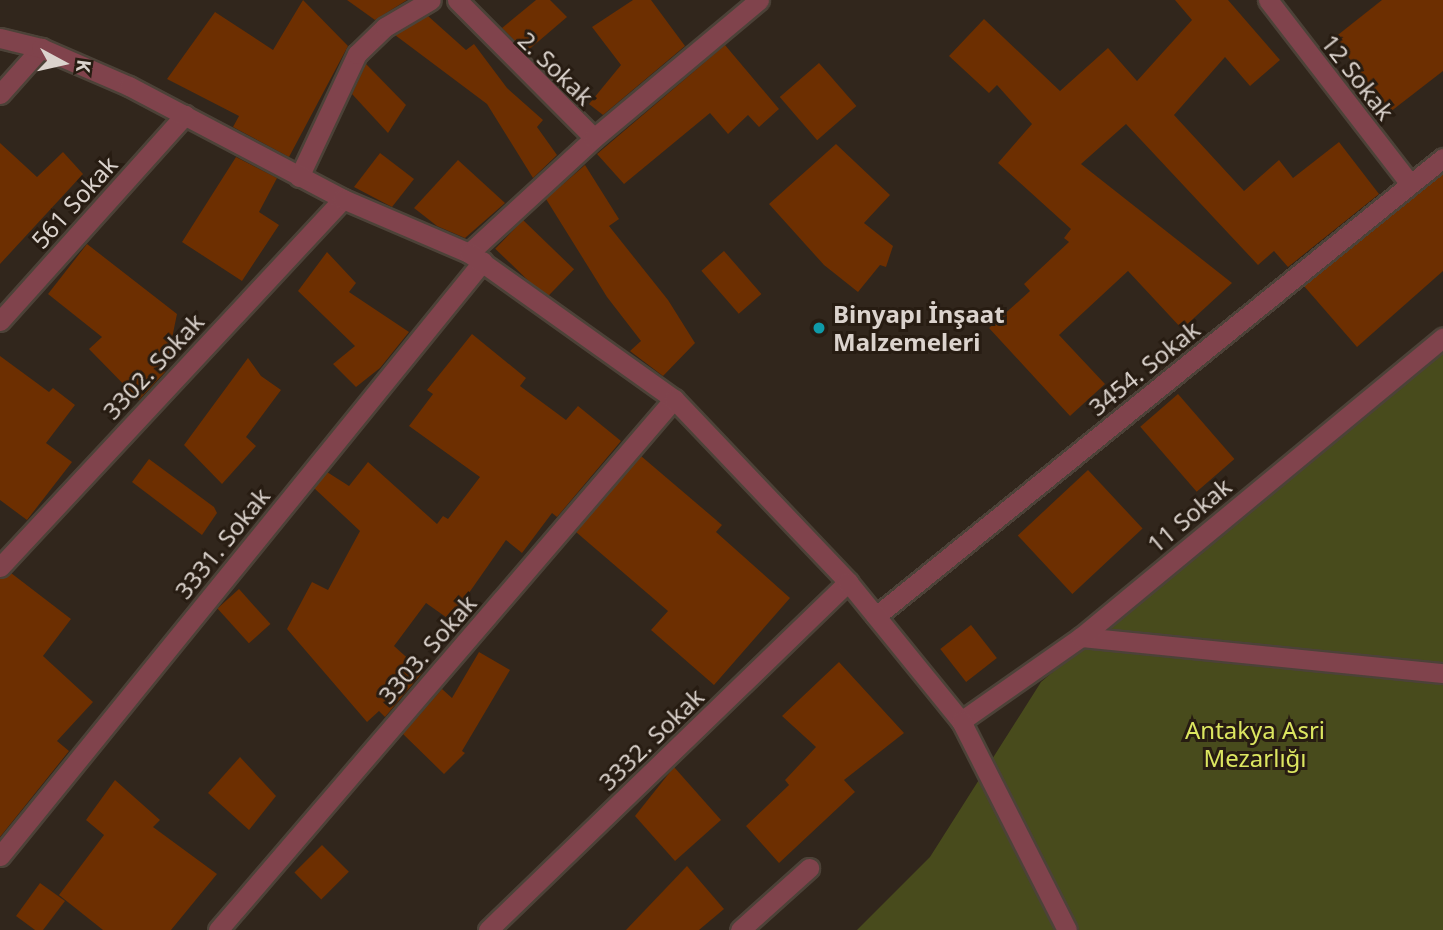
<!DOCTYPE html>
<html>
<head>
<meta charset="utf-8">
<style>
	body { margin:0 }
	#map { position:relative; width:1443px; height:930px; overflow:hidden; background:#31261c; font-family:"Noto Sans",sans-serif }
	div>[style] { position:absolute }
	.green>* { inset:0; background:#484b1c }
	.building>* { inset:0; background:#6d2f01; transform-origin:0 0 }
	.roads { filter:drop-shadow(2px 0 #4c4238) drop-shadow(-2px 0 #4c4238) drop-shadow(0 2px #4c4238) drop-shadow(0 -2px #4c4238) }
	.minor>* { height:19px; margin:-9.5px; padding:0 9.5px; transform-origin:9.5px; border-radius:9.5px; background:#80434c }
	.tertiary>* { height:19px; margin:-9.5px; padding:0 9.5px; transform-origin:9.5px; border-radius:9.5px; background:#80434c }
	.dots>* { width:19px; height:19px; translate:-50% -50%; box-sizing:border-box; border:4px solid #271c12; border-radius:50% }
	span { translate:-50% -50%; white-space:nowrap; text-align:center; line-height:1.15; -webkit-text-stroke:6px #271c12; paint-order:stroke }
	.street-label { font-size:24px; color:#dbd3cd }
	.poi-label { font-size:24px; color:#dbd3cd; font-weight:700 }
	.left { translate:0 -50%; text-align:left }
	.park-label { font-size:24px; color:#dce660 }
	.north { position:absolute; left:28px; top:28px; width:70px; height:70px; -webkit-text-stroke:5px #271c12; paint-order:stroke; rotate:98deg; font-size:19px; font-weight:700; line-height:28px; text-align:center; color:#dbd3cd }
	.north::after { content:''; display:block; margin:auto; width:24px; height:32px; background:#dbd3cd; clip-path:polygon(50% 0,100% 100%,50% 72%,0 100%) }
</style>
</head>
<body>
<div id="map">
	<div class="green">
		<div style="clip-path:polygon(1443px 338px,1443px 930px,857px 930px,930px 857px,1041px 682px)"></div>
	</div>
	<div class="building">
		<div style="clip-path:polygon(303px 0,348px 46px,289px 157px,233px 127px,239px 116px,167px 79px,215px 12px,273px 50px)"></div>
		<div style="clip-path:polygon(347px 0,407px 0,375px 20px)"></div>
		<div style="clip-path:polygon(536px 0,550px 0,567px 17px,526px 52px,502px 28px)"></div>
		<div style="clip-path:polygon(633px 0,651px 0,685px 46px,603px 115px,589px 104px,621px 65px,592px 27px)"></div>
		<div style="clip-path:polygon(1175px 0,1228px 0,1280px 60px,1250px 86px,1225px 57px,1174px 115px,1244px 191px,1279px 160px,1293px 178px,1339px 142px,1379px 194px,1288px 267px,1274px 251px,1258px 265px,1126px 124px,1081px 164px,1232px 283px,1182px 329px,1128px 271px,1059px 335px,1105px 384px,1070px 416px,989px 328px,1030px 291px,1024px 284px,1069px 242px,1064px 238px,1071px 229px,998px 163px,1032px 124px,997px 85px,989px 93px,949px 56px,984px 19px,1060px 91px,1108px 48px,1137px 81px,1192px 20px)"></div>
		<div style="clip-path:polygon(1382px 0,1443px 0,1443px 71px,1390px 112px,1334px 38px)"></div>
		<div style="clip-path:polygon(428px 16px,466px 50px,474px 44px,507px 88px,543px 120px,537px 127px,557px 155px,533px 178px,487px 104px,395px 35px)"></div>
		<div style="clip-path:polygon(725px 45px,779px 109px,759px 127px,748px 115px,728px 134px,710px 113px,624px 184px,597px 154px)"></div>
		<div style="left:819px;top:63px;width:57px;height:52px;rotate:49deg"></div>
		<div style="clip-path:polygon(366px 64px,406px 105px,388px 133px,352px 94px)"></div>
		<div style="clip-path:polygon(0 143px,37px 177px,63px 152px,83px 174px,0 264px)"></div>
		<div style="clip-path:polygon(836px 144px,890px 195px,864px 223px,893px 246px,886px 267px,880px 265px,858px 292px,824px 265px,769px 204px)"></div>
		<div style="clip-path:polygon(380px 153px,414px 179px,392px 207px,354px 187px)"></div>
		<div style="clip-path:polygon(236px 157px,277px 178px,259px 212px,279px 225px,242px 281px,182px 242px)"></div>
		<div style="clip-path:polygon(458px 160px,505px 203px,465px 238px,437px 226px,414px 208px)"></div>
		<div style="clip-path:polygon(585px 165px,619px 219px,609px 226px,668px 300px,695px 343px,663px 376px,630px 351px,641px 341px,607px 297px,546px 199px)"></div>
		<div style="clip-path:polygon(1443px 174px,1443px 271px,1357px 347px,1304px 286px)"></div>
		<div style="left:523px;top:220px;width:71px;height:40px;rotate:44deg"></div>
		<div style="clip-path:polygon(87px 244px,177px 314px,165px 372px,139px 400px,89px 349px,102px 337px,48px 294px)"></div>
		<div style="left:724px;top:251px;width:57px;height:30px;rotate:49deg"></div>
		<div style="clip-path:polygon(327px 252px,356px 283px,349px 292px,409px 332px,380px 368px,356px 387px,333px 364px,355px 346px,298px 291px)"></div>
		<div style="clip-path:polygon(472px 334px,526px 378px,520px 386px,566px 420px,578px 406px,621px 441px,557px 517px,552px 513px,522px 553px,506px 540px,450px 620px,426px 603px,394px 646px,423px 672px,385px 717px,379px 711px,367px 722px,287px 629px,312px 582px,328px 590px,360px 531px,314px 488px,327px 472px,349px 486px,368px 462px,437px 524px,443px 516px,448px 519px,480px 477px,409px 426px,433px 394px,427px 390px)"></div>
		<div style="clip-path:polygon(0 356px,49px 392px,53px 388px,75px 405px,46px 443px,72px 462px,27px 520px,0 500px)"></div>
		<div style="clip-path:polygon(248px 358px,261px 376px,281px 390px,246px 437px,256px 446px,222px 484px,184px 445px)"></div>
		<div style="left:1178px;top:394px;width:86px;height:50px;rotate:49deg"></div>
		<div style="clip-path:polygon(641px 456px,722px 525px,716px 532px,790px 598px,714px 685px,651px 630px,668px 611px,576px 532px)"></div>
		<div style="clip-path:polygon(149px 459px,214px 507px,217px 513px,202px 535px,132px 482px)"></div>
		<div style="left:1088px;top:470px;width:80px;height:96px;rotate:47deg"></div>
		<div style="clip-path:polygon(11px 573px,71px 619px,43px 656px,93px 702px,57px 741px,69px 751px,0 837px,0 579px)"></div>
		<div style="left:239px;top:589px;width:47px;height:29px;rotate:48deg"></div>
		<div style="left:971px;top:625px;width:42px;height:39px;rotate:52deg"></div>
		<div style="clip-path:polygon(479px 652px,510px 670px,462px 751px,465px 753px,444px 774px,403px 734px,442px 689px,452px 698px)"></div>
		<div style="clip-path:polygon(839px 662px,904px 733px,844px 780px,855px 792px,779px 863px,746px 826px,789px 785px,785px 780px,816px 747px,782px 716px)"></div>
		<div style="clip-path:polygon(240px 757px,276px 796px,249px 830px,208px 793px)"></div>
		<div style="clip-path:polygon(674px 767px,721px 820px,675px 861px,635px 816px)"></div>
		<div style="clip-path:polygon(115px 780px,160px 820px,153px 827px,217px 874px,171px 930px,103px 930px,59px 895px,104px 835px,86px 820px)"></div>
		<div style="left:322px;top:845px;width:38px;height:39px;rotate:45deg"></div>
		<div style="clip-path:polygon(687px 866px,724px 909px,699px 930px,626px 930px)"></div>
		<div style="clip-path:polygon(40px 883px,65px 901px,43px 930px,35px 930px,16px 916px)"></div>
	</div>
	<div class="roads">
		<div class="minor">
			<div style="left:457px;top:0;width:194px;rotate:45.2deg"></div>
			<div style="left:1268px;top:0;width:232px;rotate:52.3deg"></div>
			<div style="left:0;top:94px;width:62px;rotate:-48.3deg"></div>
			<div style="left:299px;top:177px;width:136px;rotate:-64.8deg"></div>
			<div style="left:357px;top:54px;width:39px;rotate:-44deg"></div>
			<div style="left:385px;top:27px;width:53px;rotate:-30.4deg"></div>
			<div style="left:469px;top:253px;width:170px;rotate:-42.6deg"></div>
			<div style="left:594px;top:138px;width:215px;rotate:-39.9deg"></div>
			<div style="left:0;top:321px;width:277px;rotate:-48.1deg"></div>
			<div style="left:0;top:567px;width:503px;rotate:-47.01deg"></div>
			<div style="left:876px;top:616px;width:729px;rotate:-38.93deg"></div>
			<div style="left:1081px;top:637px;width:364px;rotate:5.7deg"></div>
			<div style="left:961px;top:721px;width:146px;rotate:-35deg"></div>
			<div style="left:1081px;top:637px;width:470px;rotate:-39.6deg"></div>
			<div style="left:0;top:856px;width:766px;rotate:-50.93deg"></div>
			<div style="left:218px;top:930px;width:700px;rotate:-49.35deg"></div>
			<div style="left:488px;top:930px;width:501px;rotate:-44.03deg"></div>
			<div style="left:740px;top:930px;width:93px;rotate:-41.9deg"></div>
		</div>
		<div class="tertiary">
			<div style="left:0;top:38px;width:42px;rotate:13.7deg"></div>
			<div style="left:41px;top:48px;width:96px;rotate:23.4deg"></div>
			<div style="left:129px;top:86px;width:242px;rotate:27.8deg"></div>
			<div style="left:343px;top:199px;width:137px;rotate:23.2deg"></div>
			<div style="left:469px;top:253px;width:252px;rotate:35.5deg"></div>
			<div style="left:674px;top:399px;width:253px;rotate:46.4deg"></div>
			<div style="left:848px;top:582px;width:179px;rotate:50.9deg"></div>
			<div style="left:961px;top:721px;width:234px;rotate:63.1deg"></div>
		</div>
	</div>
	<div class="dots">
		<div style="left:819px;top:328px;background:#0f9aa8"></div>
	</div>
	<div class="street-label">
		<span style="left:556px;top:68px;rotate:44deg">2. Sokak</span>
		<span style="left:1358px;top:77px;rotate:52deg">12 Sokak</span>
		<span style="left:74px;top:202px;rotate:-48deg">561 Sokak</span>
		<span style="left:153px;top:366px;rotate:-47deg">3302. Sokak</span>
		<span style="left:1144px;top:368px;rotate:-39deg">3454. Sokak</span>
		<span style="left:1189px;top:515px;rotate:-40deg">11 Sokak</span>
		<span style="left:222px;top:543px;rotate:-51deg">3331. Sokak</span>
		<span style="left:427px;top:649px;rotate:-49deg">3303. Sokak</span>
		<span style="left:651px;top:739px;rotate:-44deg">3332. Sokak</span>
	</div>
	<div class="poi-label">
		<span class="left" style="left:833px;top:328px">Binyapı İnşaat<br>Malzemeleri</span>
	</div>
	<div class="park-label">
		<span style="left:1255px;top:744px">Antakya Asri<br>Mezarlığı</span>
	</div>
	<div class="north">K</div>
</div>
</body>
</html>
